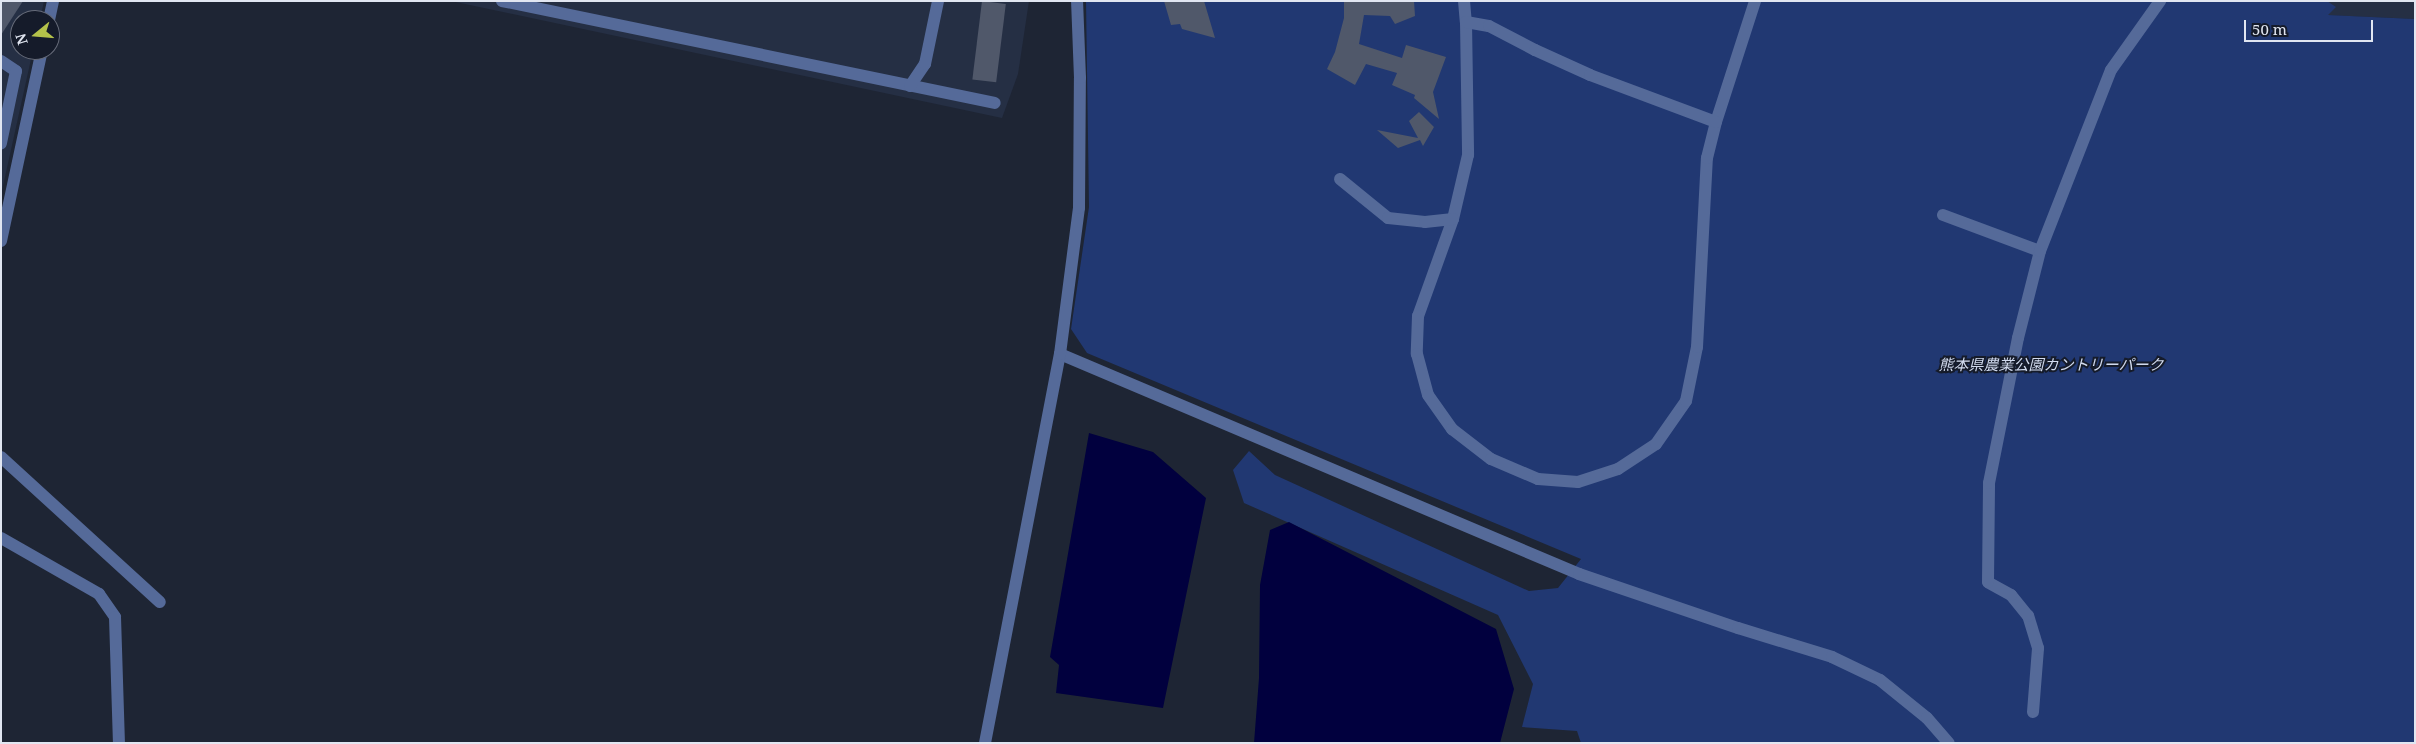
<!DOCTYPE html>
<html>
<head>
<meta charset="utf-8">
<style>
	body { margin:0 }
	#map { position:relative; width:2416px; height:744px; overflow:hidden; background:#1e2534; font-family:"Noto Serif","Noto Sans JP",serif }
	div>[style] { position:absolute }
	.built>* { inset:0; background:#252f44 }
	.green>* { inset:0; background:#213872 }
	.water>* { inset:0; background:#01003e }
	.building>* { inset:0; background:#50586a; transform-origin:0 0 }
	.minor>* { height:12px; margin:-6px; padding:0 6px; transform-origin:6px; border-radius:6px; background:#556a99 }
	span { translate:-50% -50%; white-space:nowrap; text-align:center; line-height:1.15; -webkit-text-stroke:4px #151b2a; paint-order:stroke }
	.park-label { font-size:15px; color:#d1daee; font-style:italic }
	.frame { position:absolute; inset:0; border:2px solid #e1e6f1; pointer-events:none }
	.north { position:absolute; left:10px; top:10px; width:50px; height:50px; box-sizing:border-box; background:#151b2a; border:1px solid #676c7a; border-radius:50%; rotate:253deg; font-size:14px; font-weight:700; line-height:20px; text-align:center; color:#e1e6f1 }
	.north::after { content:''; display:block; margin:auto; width:18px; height:22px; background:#b4c24a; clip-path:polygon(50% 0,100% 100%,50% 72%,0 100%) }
	.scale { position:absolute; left:2244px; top:20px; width:129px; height:22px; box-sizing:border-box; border:2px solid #e1e6f1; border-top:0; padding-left:6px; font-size:15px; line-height:18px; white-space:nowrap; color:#e1e6f1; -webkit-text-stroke:4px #151b2a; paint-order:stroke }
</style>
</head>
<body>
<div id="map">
	<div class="built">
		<div style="clip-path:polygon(1px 1px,44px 1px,40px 20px,20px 20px,20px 50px,33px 50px,1px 195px)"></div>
		<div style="clip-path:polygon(451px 1px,1029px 1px,1018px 74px,1002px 118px)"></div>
		<div style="clip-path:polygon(2242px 1px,2415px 1px,2415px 19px,2258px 12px)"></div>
	</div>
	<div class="green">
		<div style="clip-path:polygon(1086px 1px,2327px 1px,2336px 7px,2328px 15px,2415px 19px,2415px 743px,1581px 743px,1577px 731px,1522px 727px,1533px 684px,1498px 615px,1244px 503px,1233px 470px,1249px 451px,1275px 475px,1529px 591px,1558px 588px,1581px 559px,1087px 353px,1071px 329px,1089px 207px)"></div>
	</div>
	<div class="water">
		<div style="clip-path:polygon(1089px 433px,1153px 452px,1206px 498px,1163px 708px,1056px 693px,1059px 665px,1050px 657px)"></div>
		<div style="clip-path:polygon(1289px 522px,1496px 629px,1514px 689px,1500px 743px,1254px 743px,1259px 678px,1260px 585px,1270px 530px)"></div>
	</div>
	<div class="building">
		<div style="clip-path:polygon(1px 1px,23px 1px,1px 35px)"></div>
		<div style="left:982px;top:1px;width:24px;height:79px;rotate:7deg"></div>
		<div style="clip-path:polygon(1164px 1px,1204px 1px,1215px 38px,1182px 29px,1180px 24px,1171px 25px)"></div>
		<div style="clip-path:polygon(1344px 1px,1414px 1px,1415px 16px,1395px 24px,1390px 16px,1364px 15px,1359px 44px,1402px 58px,1406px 45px,1446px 57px,1433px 92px,1439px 119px,1414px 98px,1415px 95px,1392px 85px,1397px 73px,1366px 64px,1355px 85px,1327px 69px,1335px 52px,1344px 18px)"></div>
		<div style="clip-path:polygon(1419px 112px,1434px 127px,1423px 146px,1420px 140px,1398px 148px,1377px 130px,1418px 138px,1409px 121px)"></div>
	</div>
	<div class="minor">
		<div style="left:502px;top:1px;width:503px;rotate:11.69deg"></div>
		<div style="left:1464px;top:1px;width:21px;rotate:85deg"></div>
		<div style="left:1466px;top:22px;width:133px;rotate:89.1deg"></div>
		<div style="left:1468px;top:155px;width:66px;rotate:103.2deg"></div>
		<div style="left:1453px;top:219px;width:103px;rotate:109.8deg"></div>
		<div style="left:1418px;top:316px;width:38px;rotate:92deg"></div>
		<div style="left:1417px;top:354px;width:42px;rotate:75deg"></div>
		<div style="left:1428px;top:395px;width:42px;rotate:54.8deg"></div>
		<div style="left:1452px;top:429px;width:49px;rotate:37.6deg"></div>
		<div style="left:1491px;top:459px;width:51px;rotate:23.1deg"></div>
		<div style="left:1538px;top:479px;width:40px;rotate:4.3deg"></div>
		<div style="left:1578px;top:482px;width:42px;rotate:-18deg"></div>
		<div style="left:1618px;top:469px;width:45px;rotate:-33.3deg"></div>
		<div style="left:1656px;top:444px;width:52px;rotate:-55.1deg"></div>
		<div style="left:1686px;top:401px;width:55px;rotate:-78.5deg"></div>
		<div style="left:1697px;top:347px;width:189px;rotate:-87deg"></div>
		<div style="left:1707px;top:158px;width:37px;rotate:-76deg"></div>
		<div style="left:1716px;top:122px;width:127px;rotate:-72.1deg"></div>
		<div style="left:49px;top:20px;width:19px;rotate:-78deg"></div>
		<div style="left:1466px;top:22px;width:23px;rotate:10deg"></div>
		<div style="left:1489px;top:26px;width:52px;rotate:27.6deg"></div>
		<div style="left:1535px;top:50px;width:60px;rotate:24.4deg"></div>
		<div style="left:1590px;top:75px;width:134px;rotate:20.5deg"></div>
		<div style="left:1px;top:61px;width:18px;rotate:34deg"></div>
		<div style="left:16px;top:71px;width:74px;rotate:101.8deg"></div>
		<div style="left:910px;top:86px;width:27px;rotate:-56deg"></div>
		<div style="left:925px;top:64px;width:64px;rotate:-78.3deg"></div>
		<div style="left:1340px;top:179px;width:62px;rotate:39.1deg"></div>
		<div style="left:1388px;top:218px;width:37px;rotate:6deg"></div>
		<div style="left:1425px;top:222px;width:28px;rotate:-6deg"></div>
		<div style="left:1943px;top:215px;width:103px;rotate:20.4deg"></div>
		<div style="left:1px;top:241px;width:195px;rotate:-77.9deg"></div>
		<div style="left:1060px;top:354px;width:564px;rotate:22.97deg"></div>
		<div style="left:1579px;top:574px;width:168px;rotate:18.8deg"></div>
		<div style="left:1738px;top:628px;width:98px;rotate:17.1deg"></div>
		<div style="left:1832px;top:657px;width:53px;rotate:25.6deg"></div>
		<div style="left:1880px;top:680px;width:60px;rotate:39deg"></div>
		<div style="left:1927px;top:718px;width:33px;rotate:49deg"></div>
		<div style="left:1px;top:457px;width:215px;rotate:42.4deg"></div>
		<div style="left:1px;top:538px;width:113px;rotate:29.7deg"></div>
		<div style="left:99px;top:594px;width:28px;rotate:55deg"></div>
		<div style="left:115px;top:617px;width:126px;rotate:88.2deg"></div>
		<div style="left:2033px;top:712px;width:64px;rotate:-85.5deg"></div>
		<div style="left:2038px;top:648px;width:34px;rotate:-107deg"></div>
		<div style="left:2028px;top:616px;width:27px;rotate:-129deg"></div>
		<div style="left:2011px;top:595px;width:26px;rotate:-151deg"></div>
		<div style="left:1988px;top:582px;width:99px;rotate:-89.4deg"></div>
		<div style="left:1989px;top:483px;width:148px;rotate:-78.7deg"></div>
		<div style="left:2018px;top:338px;width:90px;rotate:-75.8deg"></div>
		<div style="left:2040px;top:251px;width:194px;rotate:-68.6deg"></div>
		<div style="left:2111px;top:70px;width:85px;rotate:-54.6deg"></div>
		<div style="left:985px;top:743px;width:396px;rotate:-79.1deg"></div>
		<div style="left:1060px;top:354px;width:147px;rotate:-82.6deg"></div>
		<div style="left:1079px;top:208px;width:130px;rotate:-89.6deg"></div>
		<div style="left:1080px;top:78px;width:77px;rotate:-92.2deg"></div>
	</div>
	<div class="park-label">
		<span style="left:2051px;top:365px">熊本県農業公園カントリーパーク</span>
	</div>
	<div class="frame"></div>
	<div class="north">N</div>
	<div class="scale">50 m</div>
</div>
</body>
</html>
